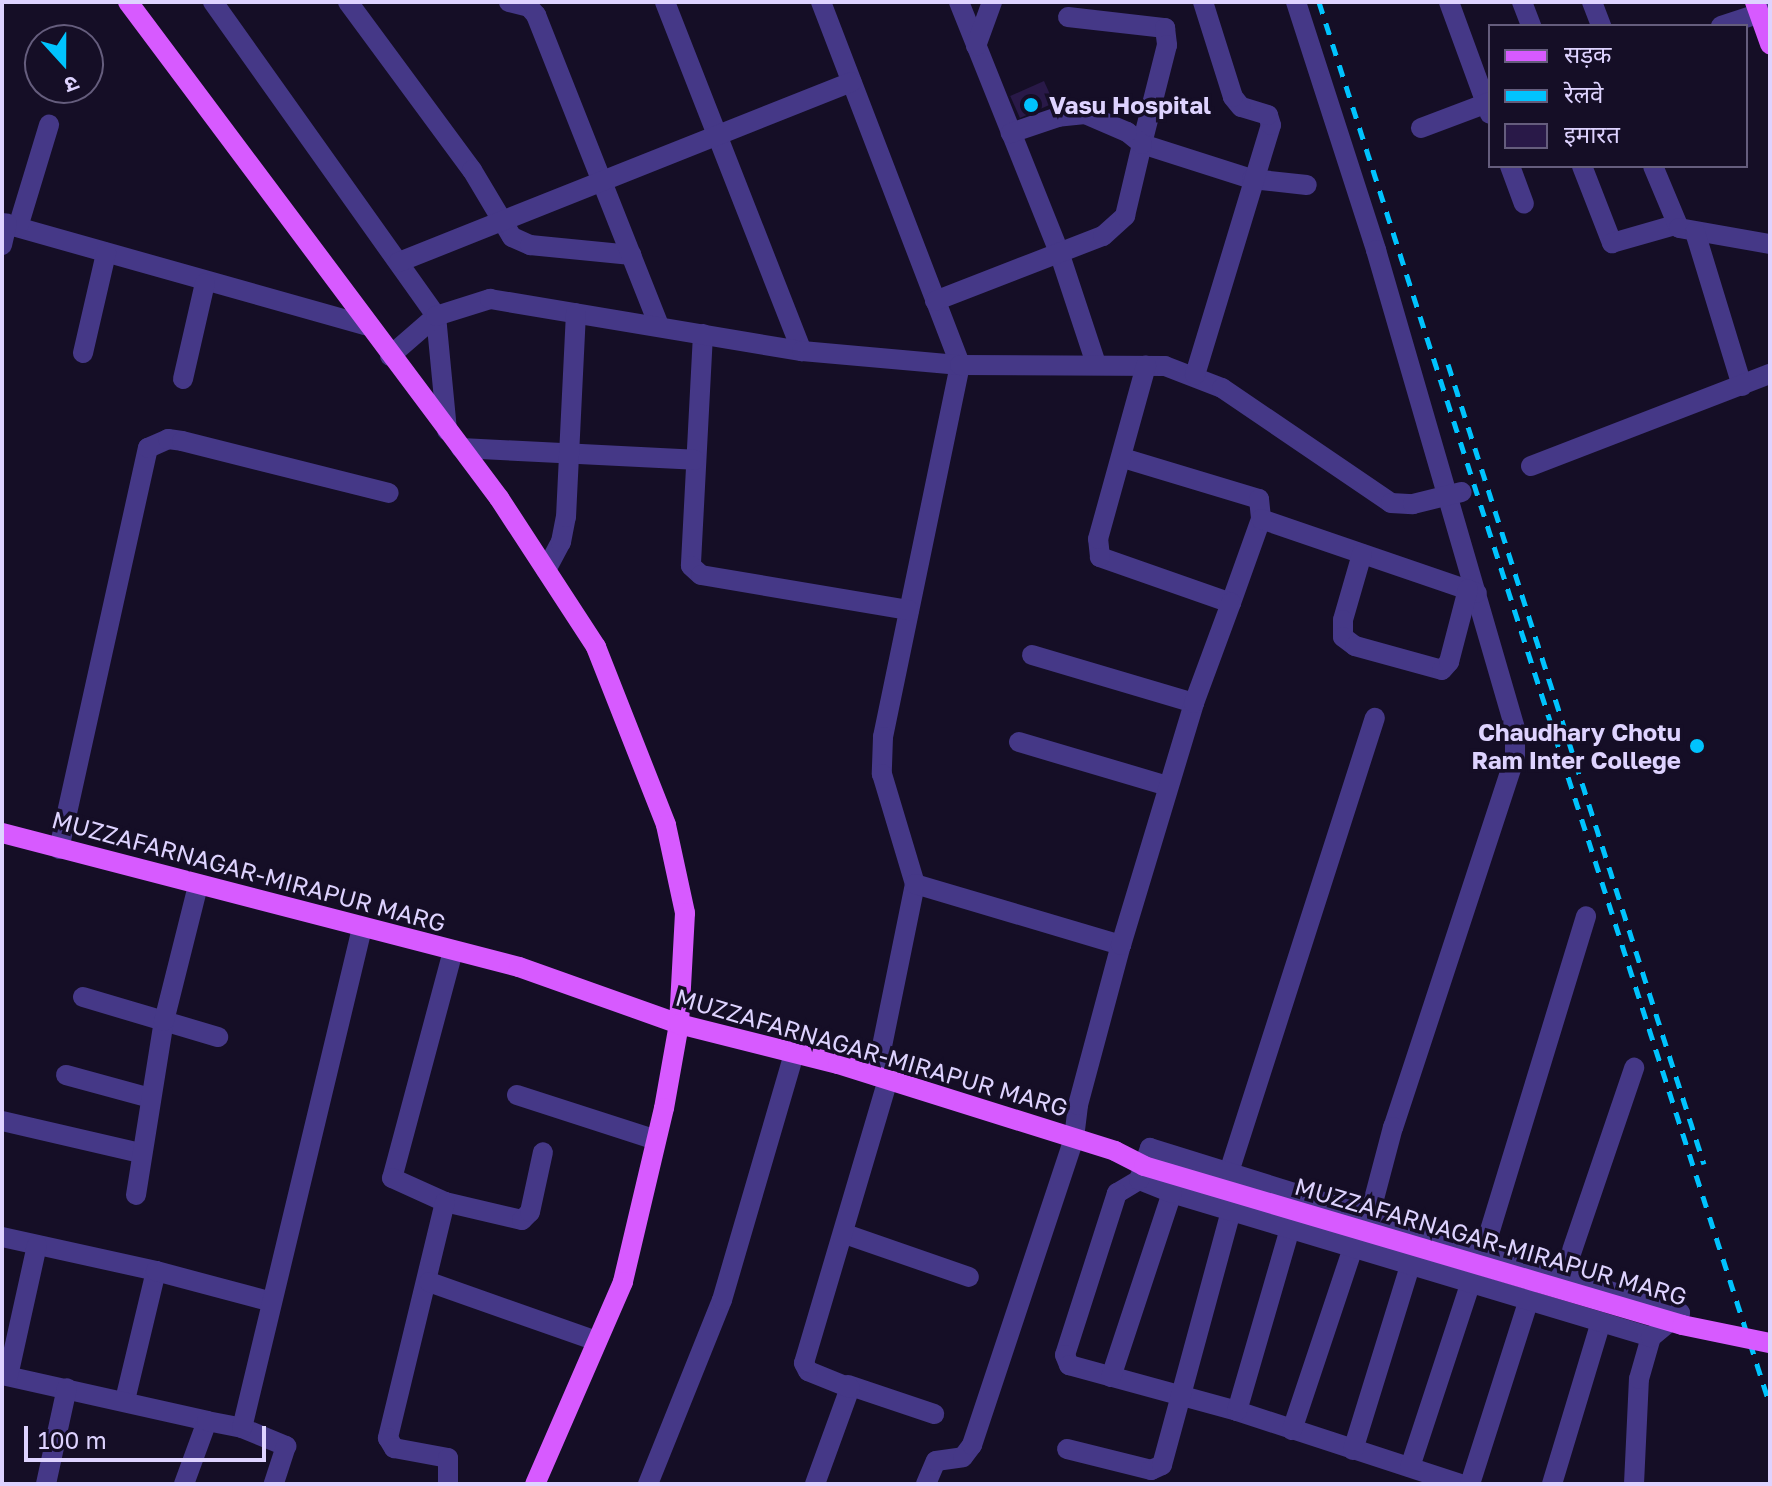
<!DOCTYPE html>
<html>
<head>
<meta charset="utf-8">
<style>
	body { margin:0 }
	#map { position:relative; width:1772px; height:1486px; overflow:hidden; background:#150e26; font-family:"Golos Text","Noto Sans Devanagari",sans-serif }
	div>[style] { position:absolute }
	.building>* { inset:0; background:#291948; transform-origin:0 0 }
	.minor>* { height:20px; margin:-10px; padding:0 10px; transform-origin:10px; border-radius:10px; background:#453887 }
	.major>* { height:20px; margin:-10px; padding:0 10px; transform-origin:10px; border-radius:10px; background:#d75aff }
	.rail>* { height:5px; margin-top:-2.5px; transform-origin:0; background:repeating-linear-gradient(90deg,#00c3fe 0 12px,transparent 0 22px) }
	.major-bridge>* { height:20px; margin:-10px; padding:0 10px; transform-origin:10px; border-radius:10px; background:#d75aff }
	.dots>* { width:22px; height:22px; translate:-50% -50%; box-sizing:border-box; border:4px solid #150e26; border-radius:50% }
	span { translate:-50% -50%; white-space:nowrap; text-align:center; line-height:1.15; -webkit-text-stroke:7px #150e26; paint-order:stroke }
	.poi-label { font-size:24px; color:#ded3ff; font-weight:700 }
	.left { translate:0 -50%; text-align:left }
	.right { translate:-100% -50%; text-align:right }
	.street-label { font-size:24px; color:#ded3ff }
	.frame { position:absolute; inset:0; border:4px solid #ded3ff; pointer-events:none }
	.legend { position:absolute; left:1488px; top:24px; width:260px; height:144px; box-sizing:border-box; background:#150e26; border:2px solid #655d7d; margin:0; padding:10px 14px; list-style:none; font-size:24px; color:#ded3ff }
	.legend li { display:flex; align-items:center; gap:16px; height:40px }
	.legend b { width:40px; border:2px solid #655d7d }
	.north { position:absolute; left:24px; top:24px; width:80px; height:80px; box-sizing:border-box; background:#150e26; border:2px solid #655d7d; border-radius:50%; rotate:159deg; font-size:22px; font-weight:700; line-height:32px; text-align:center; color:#ded3ff }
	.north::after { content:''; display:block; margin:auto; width:28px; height:36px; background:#00c3fe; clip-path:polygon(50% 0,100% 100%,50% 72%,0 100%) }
	.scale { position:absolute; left:24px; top:1426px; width:242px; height:36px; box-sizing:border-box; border:4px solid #ded3ff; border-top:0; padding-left:10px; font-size:24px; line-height:28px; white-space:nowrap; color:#ded3ff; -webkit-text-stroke:6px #150e26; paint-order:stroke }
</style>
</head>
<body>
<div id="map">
	<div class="building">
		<div style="left:1044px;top:81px;width:24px;height:37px;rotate:66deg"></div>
	</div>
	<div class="minor">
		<div style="left:213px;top:2px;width:385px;rotate:54.6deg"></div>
		<div style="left:436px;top:316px;width:115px;rotate:84.5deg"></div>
		<div style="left:348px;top:2px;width:209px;rotate:53.6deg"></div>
		<div style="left:472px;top:170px;width:78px;rotate:59.2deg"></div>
		<div style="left:512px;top:237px;width:20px;rotate:24deg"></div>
		<div style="left:530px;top:245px;width:102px;rotate:5.6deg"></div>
		<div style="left:509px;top:2px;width:21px;rotate:14deg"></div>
		<div style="left:529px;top:7px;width:11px;rotate:49deg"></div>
		<div style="left:536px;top:15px;width:334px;rotate:68.4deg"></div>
		<div style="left:665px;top:2px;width:375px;rotate:68.6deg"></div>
		<div style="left:821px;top:2px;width:389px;rotate:69deg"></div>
		<div style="left:960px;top:365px;width:380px;rotate:101.7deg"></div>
		<div style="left:883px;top:737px;width:37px;rotate:92deg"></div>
		<div style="left:882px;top:774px;width:115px;rotate:73.3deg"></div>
		<div style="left:915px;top:884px;width:196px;rotate:101.5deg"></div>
		<div style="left:959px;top:2px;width:272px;rotate:68.2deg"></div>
		<div style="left:1060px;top:255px;width:115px;rotate:71.7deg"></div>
		<div style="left:1296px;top:2px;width:261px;rotate:72.1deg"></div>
		<div style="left:1376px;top:250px;width:500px;rotate:73.8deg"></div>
		<div style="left:1515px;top:730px;width:27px;rotate:90deg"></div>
		<div style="left:1515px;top:757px;width:390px;rotate:108.2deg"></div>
		<div style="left:1393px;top:1127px;width:90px;rotate:104.8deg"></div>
		<div style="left:1449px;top:2px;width:119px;rotate:69.9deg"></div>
		<div style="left:1522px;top:2px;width:26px;rotate:69deg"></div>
		<div style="left:1592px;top:2px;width:26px;rotate:69deg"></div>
		<div style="left:1068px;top:17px;width:98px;rotate:6.5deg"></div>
		<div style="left:1165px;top:28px;width:17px;rotate:83deg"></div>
		<div style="left:1167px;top:45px;width:102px;rotate:104.2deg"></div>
		<div style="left:1142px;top:144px;width:115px;rotate:17.7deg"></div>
		<div style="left:1252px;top:179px;width:55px;rotate:6.2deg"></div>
		<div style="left:1721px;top:26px;width:52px;rotate:-18.1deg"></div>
		<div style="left:976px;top:46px;width:47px;rotate:-70deg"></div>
		<div style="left:1421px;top:128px;width:74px;rotate:-20.6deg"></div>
		<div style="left:1510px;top:166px;width:40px;rotate:69.8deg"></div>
		<div style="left:1582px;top:166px;width:83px;rotate:68.7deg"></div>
		<div style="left:1612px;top:243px;width:66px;rotate:-15.9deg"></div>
		<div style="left:1653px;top:166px;width:67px;rotate:67.2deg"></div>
		<div style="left:1679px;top:228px;width:92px;rotate:10deg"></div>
		<div style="left:2px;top:223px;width:378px;rotate:15.7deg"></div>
		<div style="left:18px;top:227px;width:107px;rotate:-73.1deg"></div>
		<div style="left:1695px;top:232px;width:161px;rotate:73deg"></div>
		<div style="left:2px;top:245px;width:22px;rotate:-77deg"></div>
		<div style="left:399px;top:262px;width:487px;rotate:-21.7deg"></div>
		<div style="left:935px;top:301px;width:180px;rotate:-21.2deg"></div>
		<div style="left:1103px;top:236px;width:30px;rotate:-42deg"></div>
		<div style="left:1125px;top:216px;width:74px;rotate:-76.7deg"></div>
		<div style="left:1142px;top:144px;width:19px;rotate:-141deg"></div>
		<div style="left:1127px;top:132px;width:46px;rotate:-156.8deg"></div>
		<div style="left:1085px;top:114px;width:27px;rotate:174deg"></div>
		<div style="left:1058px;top:117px;width:50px;rotate:161.2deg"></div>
		<div style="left:703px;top:334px;width:232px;rotate:93deg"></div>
		<div style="left:691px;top:566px;width:13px;rotate:42deg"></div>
		<div style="left:701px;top:575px;width:211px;rotate:9.6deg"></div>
		<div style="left:83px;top:353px;width:103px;rotate:-77deg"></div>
		<div style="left:390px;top:356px;width:61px;rotate:-41deg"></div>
		<div style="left:436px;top:316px;width:57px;rotate:-17.5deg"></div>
		<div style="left:490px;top:299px;width:316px;rotate:9.5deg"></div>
		<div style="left:802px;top:351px;width:159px;rotate:5.1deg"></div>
		<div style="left:960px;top:365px;width:205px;rotate:0.3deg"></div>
		<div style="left:1165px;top:366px;width:61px;rotate:21.1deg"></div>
		<div style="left:1222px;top:388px;width:204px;rotate:34.2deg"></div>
		<div style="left:1391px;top:503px;width:22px;rotate:3deg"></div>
		<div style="left:1413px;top:504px;width:50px;rotate:-13.8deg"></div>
		<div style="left:1195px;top:375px;width:261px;rotate:-73.1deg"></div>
		<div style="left:1271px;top:125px;width:10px;rotate:-107deg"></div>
		<div style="left:1268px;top:115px;width:28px;rotate:-163deg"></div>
		<div style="left:1241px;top:107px;width:13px;rotate:-129deg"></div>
		<div style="left:1233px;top:97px;width:100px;rotate:-107.5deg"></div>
		<div style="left:183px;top:379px;width:98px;rotate:-77.1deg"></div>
		<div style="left:461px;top:448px;width:234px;rotate:2.9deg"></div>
		<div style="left:1123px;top:458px;width:142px;rotate:16.8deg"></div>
		<div style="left:1259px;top:499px;width:20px;rotate:84deg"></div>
		<div style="left:1261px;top:519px;width:89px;rotate:109.7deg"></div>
		<div style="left:1231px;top:603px;width:139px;rotate:-160.7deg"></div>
		<div style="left:1100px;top:557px;width:18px;rotate:-96deg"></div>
		<div style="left:1098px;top:539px;width:180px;rotate:-74.5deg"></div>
		<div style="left:1531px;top:466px;width:256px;rotate:-21.1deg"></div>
		<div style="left:1261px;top:519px;width:228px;rotate:18.9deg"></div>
		<div style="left:1362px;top:554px;width:69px;rotate:106.1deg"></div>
		<div style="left:1343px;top:620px;width:17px;rotate:90deg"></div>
		<div style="left:1343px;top:637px;width:15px;rotate:37deg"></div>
		<div style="left:1355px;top:646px;width:90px;rotate:15.4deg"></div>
		<div style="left:1442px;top:670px;width:11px;rotate:-49deg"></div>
		<div style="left:1449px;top:662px;width:75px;rotate:-75.4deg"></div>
		<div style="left:546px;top:570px;width:32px;rotate:-62deg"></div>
		<div style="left:561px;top:542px;width:25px;rotate:-79deg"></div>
		<div style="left:566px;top:517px;width:204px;rotate:-87.2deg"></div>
		<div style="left:1032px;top:655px;width:169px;rotate:16.5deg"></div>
		<div style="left:1019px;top:742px;width:155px;rotate:16.5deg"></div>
		<div style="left:59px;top:849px;width:411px;rotate:-77.5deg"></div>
		<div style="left:148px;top:448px;width:22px;rotate:-24deg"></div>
		<div style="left:168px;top:439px;width:14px;rotate:8deg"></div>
		<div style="left:182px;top:441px;width:213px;rotate:14.1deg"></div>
		<div style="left:915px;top:884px;width:215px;rotate:16.5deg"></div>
		<div style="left:453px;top:951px;width:235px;rotate:105deg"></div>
		<div style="left:392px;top:1178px;width:58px;rotate:24.4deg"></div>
		<div style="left:445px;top:1202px;width:79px;rotate:13.2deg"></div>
		<div style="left:522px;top:1220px;width:11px;rotate:-45deg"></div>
		<div style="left:530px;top:1212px;width:61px;rotate:-77.8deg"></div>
		<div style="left:83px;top:997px;width:141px;rotate:16.5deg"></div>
		<div style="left:66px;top:1075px;width:87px;rotate:15.3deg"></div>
		<div style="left:517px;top:1095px;width:146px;rotate:17.9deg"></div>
		<div style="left:2px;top:1121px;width:143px;rotate:13deg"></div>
		<div style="left:1229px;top:1172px;width:477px;rotate:-72.2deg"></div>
		<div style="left:1139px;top:1180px;width:26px;rotate:149deg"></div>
		<div style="left:1117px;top:1193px;width:170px;rotate:107.8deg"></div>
		<div style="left:1065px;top:1355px;width:11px;rotate:68deg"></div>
		<div style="left:1069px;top:1365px;width:174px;rotate:15.3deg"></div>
		<div style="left:1237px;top:1411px;width:236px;rotate:18.1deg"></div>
		<div style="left:136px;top:1195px;width:176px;rotate:-80.9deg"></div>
		<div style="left:164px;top:1021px;width:139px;rotate:-75.9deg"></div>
		<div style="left:445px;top:1202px;width:243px;rotate:103.6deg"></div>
		<div style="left:388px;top:1438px;width:12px;rotate:59deg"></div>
		<div style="left:394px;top:1448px;width:55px;rotate:10.5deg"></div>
		<div style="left:448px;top:1458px;width:26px;rotate:90deg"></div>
		<div style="left:845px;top:1234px;width:131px;rotate:19.1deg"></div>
		<div style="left:2px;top:1237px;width:158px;rotate:12.4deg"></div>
		<div style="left:156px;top:1271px;width:133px;rotate:103.5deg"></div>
		<div style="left:1484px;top:1250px;width:349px;rotate:-73deg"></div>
		<div style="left:156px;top:1271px;width:117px;rotate:14.9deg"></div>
		<div style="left:1564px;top:1274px;width:218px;rotate:-71.2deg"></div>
		<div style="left:429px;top:1282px;width:178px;rotate:19.4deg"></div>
		<div style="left:2px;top:1375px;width:210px;rotate:12.6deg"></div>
		<div style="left:8px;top:1376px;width:134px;rotate:-77.5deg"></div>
		<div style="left:1111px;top:1377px;width:194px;rotate:-71.7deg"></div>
		<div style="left:848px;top:1385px;width:91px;rotate:18.6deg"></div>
		<div style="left:1237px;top:1411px;width:194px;rotate:-73.8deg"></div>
		<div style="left:242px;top:1428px;width:48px;rotate:22.2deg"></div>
		<div style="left:286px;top:1446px;width:40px;rotate:108deg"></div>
		<div style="left:1292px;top:1430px;width:195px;rotate:-71.5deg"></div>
		<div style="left:1067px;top:1449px;width:87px;rotate:14deg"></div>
		<div style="left:1151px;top:1470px;width:12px;rotate:-24deg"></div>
		<div style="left:1162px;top:1465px;width:267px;rotate:-74.8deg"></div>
		<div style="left:1353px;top:1450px;width:196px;rotate:-72.8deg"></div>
		<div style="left:1410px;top:1467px;width:196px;rotate:-71.8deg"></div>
		<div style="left:46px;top:1484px;width:98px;rotate:-77.7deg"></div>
		<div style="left:184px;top:1484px;width:67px;rotate:-69.9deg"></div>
		<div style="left:207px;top:1421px;width:36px;rotate:11deg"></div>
		<div style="left:242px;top:1428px;width:514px;rotate:-76.5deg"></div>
		<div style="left:648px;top:1484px;width:198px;rotate:-68.1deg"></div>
		<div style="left:722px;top:1300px;width:257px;rotate:-73.7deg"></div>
		<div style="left:815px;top:1484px;width:102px;rotate:-70deg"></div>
		<div style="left:850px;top:1388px;width:45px;rotate:-158deg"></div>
		<div style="left:808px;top:1371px;width:9px;rotate:-117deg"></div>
		<div style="left:804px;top:1363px;width:295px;rotate:-73.5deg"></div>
		<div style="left:926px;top:1484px;width:25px;rotate:-67deg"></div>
		<div style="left:936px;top:1461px;width:27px;rotate:-8deg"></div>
		<div style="left:963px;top:1457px;width:15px;rotate:-53deg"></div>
		<div style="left:972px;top:1445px;width:324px;rotate:-71.6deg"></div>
		<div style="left:1074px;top:1138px;width:33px;rotate:-83deg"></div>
		<div style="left:1078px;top:1105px;width:166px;rotate:-75deg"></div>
		<div style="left:1121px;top:945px;width:253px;rotate:-73.2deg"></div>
		<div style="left:1194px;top:703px;width:107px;rotate:-69.7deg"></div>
		<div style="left:1470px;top:1484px;width:194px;rotate:-72.3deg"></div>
		<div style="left:1552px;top:1484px;width:169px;rotate:-73.2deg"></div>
		<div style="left:1634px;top:1484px;width:105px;rotate:-87.3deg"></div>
		<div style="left:1639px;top:1379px;width:44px;rotate:-74.1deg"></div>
		<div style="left:1651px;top:1337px;width:500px;rotate:-163.27deg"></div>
		<div style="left:1172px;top:1193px;width:35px;rotate:-158deg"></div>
		<div style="left:1139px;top:1180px;width:34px;rotate:-71deg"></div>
		<div style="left:1150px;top:1148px;width:555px;rotate:17.29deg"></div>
		<div style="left:1680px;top:1313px;width:38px;rotate:140deg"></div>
	</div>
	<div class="major">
		<div style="left:128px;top:2px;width:619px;rotate:53.2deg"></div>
		<div style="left:499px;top:498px;width:178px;rotate:56.9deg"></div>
		<div style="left:596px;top:647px;width:191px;rotate:68.5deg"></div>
		<div style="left:666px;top:825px;width:90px;rotate:77.8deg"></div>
		<div style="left:685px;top:913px;width:111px;rotate:93.1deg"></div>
		<div style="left:679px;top:1024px;width:85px;rotate:100.1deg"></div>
		<div style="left:664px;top:1108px;width:179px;rotate:103.3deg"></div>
		<div style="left:623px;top:1282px;width:220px;rotate:113.5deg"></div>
		<div style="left:1755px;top:2px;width:45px;rotate:70.3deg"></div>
		<div style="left:2px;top:833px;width:534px;rotate:14.53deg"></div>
		<div style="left:519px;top:967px;width:170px;rotate:19.6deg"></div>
		<div style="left:679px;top:1024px;width:164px;rotate:14.1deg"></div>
		<div style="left:838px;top:1064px;width:290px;rotate:17.4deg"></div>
		<div style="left:1115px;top:1151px;width:33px;rotate:27deg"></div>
	</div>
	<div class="rail">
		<div style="left:1319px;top:2px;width:1474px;rotate:72.18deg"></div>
		<div style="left:1448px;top:364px;width:840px;rotate:72.26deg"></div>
	</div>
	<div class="major-bridge">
		<div style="left:1144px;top:1166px;width:561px;rotate:16.46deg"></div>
		<div style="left:1682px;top:1325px;width:90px;rotate:11.6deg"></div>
	</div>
	<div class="dots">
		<div style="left:1031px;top:105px;background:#00c3fe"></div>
		<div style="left:1697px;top:746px;background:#00c3fe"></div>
	</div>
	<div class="poi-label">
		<span class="left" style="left:1049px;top:105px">Vasu Hospital</span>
		<span class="right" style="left:1681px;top:746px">Chaudhary Chotu<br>Ram Inter College</span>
	</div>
	<div class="street-label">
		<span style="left:249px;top:871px;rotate:15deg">MUZZAFARNAGAR-MIRAPUR MARG</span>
		<span style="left:872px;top:1052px;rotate:16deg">MUZZAFARNAGAR-MIRAPUR MARG</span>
		<span style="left:1491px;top:1241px;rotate:16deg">MUZZAFARNAGAR-MIRAPUR MARG</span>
	</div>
	<div class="frame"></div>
	<ul class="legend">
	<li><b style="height:10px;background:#d75aff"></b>सड़क</li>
	<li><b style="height:10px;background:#00c3fe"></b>रेलवे</li>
	<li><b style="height:22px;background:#291948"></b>इमारत</li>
	</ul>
	<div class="north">उ</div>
	<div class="scale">100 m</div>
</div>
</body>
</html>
